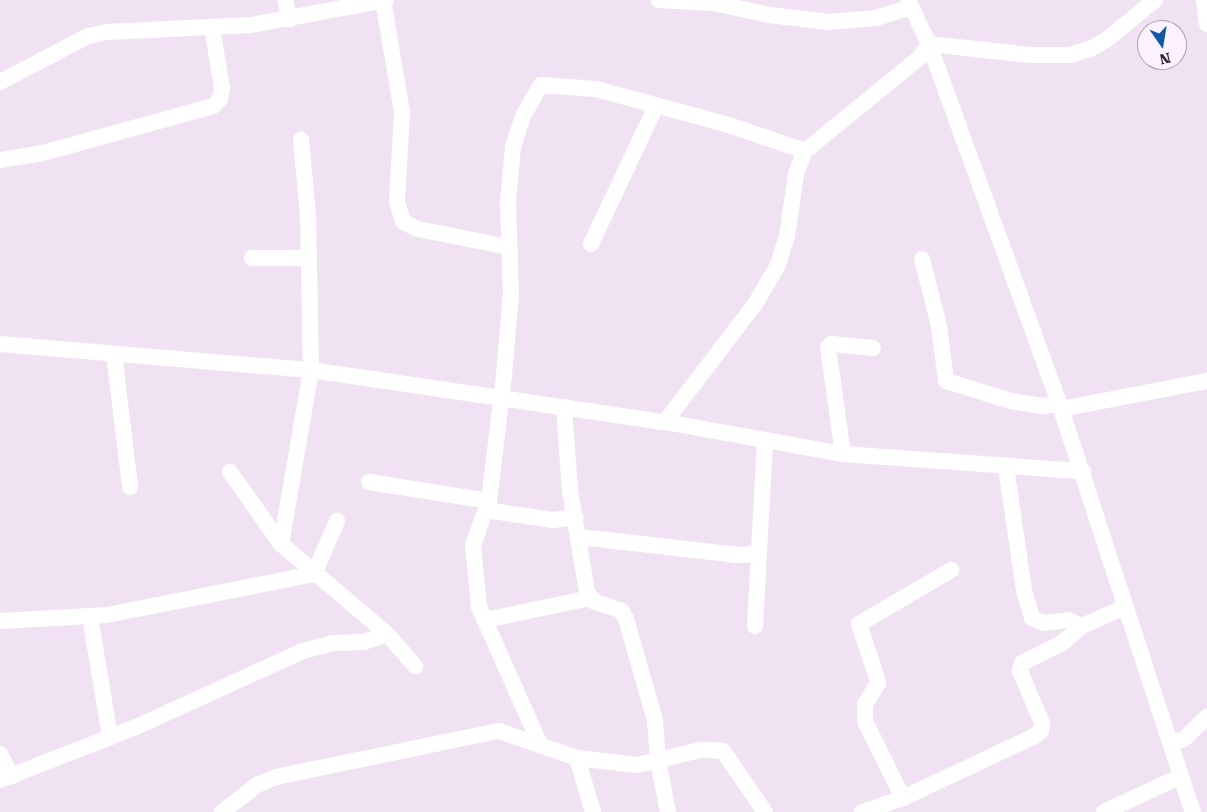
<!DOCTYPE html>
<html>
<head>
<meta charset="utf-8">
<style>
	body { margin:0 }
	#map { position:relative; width:1207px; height:812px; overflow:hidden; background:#f1e2f3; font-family:"Roboto Serif",serif }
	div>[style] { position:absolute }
	.minor>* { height:16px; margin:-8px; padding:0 8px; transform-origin:8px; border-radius:8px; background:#fff }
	span { translate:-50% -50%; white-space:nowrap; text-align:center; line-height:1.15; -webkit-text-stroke:4.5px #fcf1fe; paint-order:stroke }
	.north { position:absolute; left:1137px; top:20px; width:50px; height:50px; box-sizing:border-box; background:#fcf1fe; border:1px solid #aaa1ac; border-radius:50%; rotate:167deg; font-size:14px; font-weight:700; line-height:20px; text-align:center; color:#2f2a30 }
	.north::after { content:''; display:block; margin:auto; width:18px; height:22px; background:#1158a8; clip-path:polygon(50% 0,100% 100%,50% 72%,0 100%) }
</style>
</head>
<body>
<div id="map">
	<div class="minor">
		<div style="left:285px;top:0;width:20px;rotate:75deg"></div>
		<div style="left:383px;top:0;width:114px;rotate:80.4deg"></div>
		<div style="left:402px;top:112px;width:90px;rotate:93.2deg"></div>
		<div style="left:397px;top:202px;width:21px;rotate:73deg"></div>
		<div style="left:403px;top:222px;width:17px;rotate:25deg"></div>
		<div style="left:418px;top:229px;width:92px;rotate:11.3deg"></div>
		<div style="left:659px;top:0;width:54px;rotate:3.2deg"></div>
		<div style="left:713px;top:3px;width:58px;rotate:11.9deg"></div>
		<div style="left:770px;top:15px;width:59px;rotate:6.8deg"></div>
		<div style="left:829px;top:22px;width:47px;rotate:-4.9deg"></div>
		<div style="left:876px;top:18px;width:37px;rotate:-17deg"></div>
		<div style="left:908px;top:0;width:49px;rotate:64.5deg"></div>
		<div style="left:929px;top:44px;width:388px;rotate:70.1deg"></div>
		<div style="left:1061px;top:409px;width:424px;rotate:71.9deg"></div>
		<div style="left:1204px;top:0;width:24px;rotate:83deg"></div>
		<div style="left:0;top:82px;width:99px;rotate:-27.6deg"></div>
		<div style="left:88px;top:36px;width:19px;rotate:-12deg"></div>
		<div style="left:107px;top:32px;width:144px;rotate:-2.8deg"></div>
		<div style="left:251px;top:25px;width:137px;rotate:-10.5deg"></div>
		<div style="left:0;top:160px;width:39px;rotate:-9deg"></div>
		<div style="left:39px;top:154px;width:180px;rotate:-15.4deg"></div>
		<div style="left:213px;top:106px;width:10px;rotate:-45deg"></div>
		<div style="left:220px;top:99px;width:11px;rotate:-80deg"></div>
		<div style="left:222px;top:88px;width:62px;rotate:-99.3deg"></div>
		<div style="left:591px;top:244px;width:153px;rotate:-64.8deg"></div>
		<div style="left:252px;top:258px;width:57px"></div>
		<div style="left:922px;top:259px;width:69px;rotate:75.8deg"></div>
		<div style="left:939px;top:326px;width:55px;rotate:82.7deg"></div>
		<div style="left:946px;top:381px;width:68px;rotate:17.1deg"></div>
		<div style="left:1011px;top:401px;width:31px;rotate:9deg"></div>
		<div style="left:1042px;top:406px;width:17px;rotate:-7deg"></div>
		<div style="left:0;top:344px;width:312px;rotate:4.8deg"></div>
		<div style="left:311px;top:370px;width:358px;rotate:8.4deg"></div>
		<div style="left:665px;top:422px;width:181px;rotate:10.2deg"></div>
		<div style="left:843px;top:454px;width:241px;rotate:4.1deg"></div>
		<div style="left:114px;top:354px;width:134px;rotate:83.1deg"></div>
		<div style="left:564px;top:407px;width:84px;rotate:85.9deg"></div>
		<div style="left:570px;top:491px;width:102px;rotate:80.4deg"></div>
		<div style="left:587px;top:592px;width:13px;rotate:51deg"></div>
		<div style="left:595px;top:602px;width:28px;rotate:18deg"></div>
		<div style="left:622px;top:611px;width:9px;rotate:63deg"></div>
		<div style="left:626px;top:619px;width:105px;rotate:74deg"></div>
		<div style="left:655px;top:720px;width:41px;rotate:85.8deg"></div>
		<div style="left:658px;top:761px;width:52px;rotate:78.9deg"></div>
		<div style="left:1061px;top:409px;width:149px;rotate:-10.9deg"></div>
		<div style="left:665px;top:422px;width:148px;rotate:-52.7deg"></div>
		<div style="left:755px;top:304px;width:45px;rotate:-59.5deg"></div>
		<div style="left:778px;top:265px;width:30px;rotate:-73deg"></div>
		<div style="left:787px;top:236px;width:63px;rotate:-81.7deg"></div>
		<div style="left:796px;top:174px;width:25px;rotate:-69deg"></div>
		<div style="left:805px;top:151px;width:147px;rotate:-39.2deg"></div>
		<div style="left:919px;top:58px;width:17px;rotate:-54deg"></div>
		<div style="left:929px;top:44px;width:102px;rotate:6.2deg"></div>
		<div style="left:1030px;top:55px;width:40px"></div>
		<div style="left:1070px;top:55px;width:21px;rotate:-17deg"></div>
		<div style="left:1090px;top:49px;width:18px;rotate:-29deg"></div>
		<div style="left:1106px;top:40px;width:63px;rotate:-39.2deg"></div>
		<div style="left:843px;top:454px;width:108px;rotate:-98deg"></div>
		<div style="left:828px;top:347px;width:5px;rotate:-37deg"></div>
		<div style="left:832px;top:344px;width:41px;rotate:5.6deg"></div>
		<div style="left:1006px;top:467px;width:125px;rotate:81.7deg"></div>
		<div style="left:1024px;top:591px;width:28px;rotate:73deg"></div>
		<div style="left:1032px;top:618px;width:13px;rotate:23deg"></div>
		<div style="left:1044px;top:623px;width:24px;rotate:-7deg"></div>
		<div style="left:1068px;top:620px;width:15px;rotate:23deg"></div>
		<div style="left:230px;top:472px;width:88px;rotate:54.7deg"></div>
		<div style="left:281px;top:544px;width:139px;rotate:40.3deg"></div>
		<div style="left:387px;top:634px;width:43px;rotate:48.8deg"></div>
		<div style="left:369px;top:482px;width:121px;rotate:9deg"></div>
		<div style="left:486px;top:510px;width:68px;rotate:8.5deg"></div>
		<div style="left:553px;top:520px;width:23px;rotate:-7deg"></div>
		<div style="left:580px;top:537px;width:159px;rotate:6.5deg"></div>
		<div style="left:738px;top:555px;width:19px;rotate:-3deg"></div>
		<div style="left:281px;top:544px;width:177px;rotate:-80.2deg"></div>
		<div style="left:311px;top:370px;width:155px;rotate:-91.1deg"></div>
		<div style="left:308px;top:215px;width:76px;rotate:-95.3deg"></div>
		<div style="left:90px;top:617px;width:122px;rotate:80.5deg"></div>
		<div style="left:485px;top:620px;width:107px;rotate:-11.8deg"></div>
		<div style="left:0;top:621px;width:107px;rotate:-3.2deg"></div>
		<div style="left:107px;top:615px;width:211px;rotate:-11.2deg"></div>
		<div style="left:314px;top:574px;width:58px;rotate:-66.5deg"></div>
		<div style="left:755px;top:626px;width:184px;rotate:-86.9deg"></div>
		<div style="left:539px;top:742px;width:148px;rotate:-114deg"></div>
		<div style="left:479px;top:607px;width:62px;rotate:-95.5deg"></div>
		<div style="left:473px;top:545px;width:47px;rotate:-70deg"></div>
		<div style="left:489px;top:501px;width:127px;rotate:-83.2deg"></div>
		<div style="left:504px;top:375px;width:81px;rotate:-85.1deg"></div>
		<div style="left:511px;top:294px;width:92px;rotate:-91.9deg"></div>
		<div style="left:508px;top:202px;width:55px;rotate:-84.8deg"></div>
		<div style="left:513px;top:147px;width:33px;rotate:-72deg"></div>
		<div style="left:523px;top:116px;width:36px;rotate:-60deg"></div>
		<div style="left:541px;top:85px;width:55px;rotate:4.2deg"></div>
		<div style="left:596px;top:89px;width:135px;rotate:15.1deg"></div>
		<div style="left:726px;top:124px;width:83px;rotate:18.9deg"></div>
		<div style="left:1170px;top:743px;width:15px;rotate:-16deg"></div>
		<div style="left:1184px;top:739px;width:32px;rotate:-44deg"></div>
		<div style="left:0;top:754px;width:25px;rotate:63deg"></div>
		<div style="left:577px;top:758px;width:56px;rotate:73.5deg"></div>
		<div style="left:0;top:780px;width:146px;rotate:-21.3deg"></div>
		<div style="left:136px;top:727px;width:183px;rotate:-24.5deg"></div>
		<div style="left:303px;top:651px;width:30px;rotate:-15deg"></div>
		<div style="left:332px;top:643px;width:32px;rotate:-2deg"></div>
		<div style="left:364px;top:642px;width:24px;rotate:-19deg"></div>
		<div style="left:903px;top:798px;width:86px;rotate:-116.3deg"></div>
		<div style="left:865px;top:721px;width:17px;rotate:-90deg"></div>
		<div style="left:865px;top:704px;width:25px;rotate:-58deg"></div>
		<div style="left:878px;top:683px;width:5px;rotate:-101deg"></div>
		<div style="left:877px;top:678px;width:57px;rotate:-108.4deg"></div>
		<div style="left:859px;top:624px;width:107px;rotate:-30.4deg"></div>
		<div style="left:222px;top:812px;width:44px;rotate:-37.6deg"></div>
		<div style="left:257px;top:785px;width:21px;rotate:-23deg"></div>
		<div style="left:276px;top:777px;width:228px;rotate:-11.7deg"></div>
		<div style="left:499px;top:731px;width:83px;rotate:19.1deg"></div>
		<div style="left:577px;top:758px;width:60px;rotate:6.7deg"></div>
		<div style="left:637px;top:765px;width:65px;rotate:-13.4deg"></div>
		<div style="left:700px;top:750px;width:23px;rotate:2deg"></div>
		<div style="left:723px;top:751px;width:74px;rotate:55.5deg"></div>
		<div style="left:862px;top:812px;width:43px;rotate:-18.9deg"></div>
		<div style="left:903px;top:798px;width:146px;rotate:-25.2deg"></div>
		<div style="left:1035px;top:736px;width:8px;rotate:-40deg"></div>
		<div style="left:1041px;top:731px;width:8px;rotate:-83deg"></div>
		<div style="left:1042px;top:723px;width:56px;rotate:-112.9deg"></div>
		<div style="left:1020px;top:671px;width:8px;rotate:-76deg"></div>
		<div style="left:1022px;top:663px;width:45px;rotate:-26.6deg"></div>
		<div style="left:1062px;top:643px;width:26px;rotate:-40deg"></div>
		<div style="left:1082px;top:626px;width:47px;rotate:-23.8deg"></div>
		<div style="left:1104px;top:812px;width:85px;rotate:-25.1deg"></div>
	</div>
	<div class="north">N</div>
</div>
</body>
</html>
